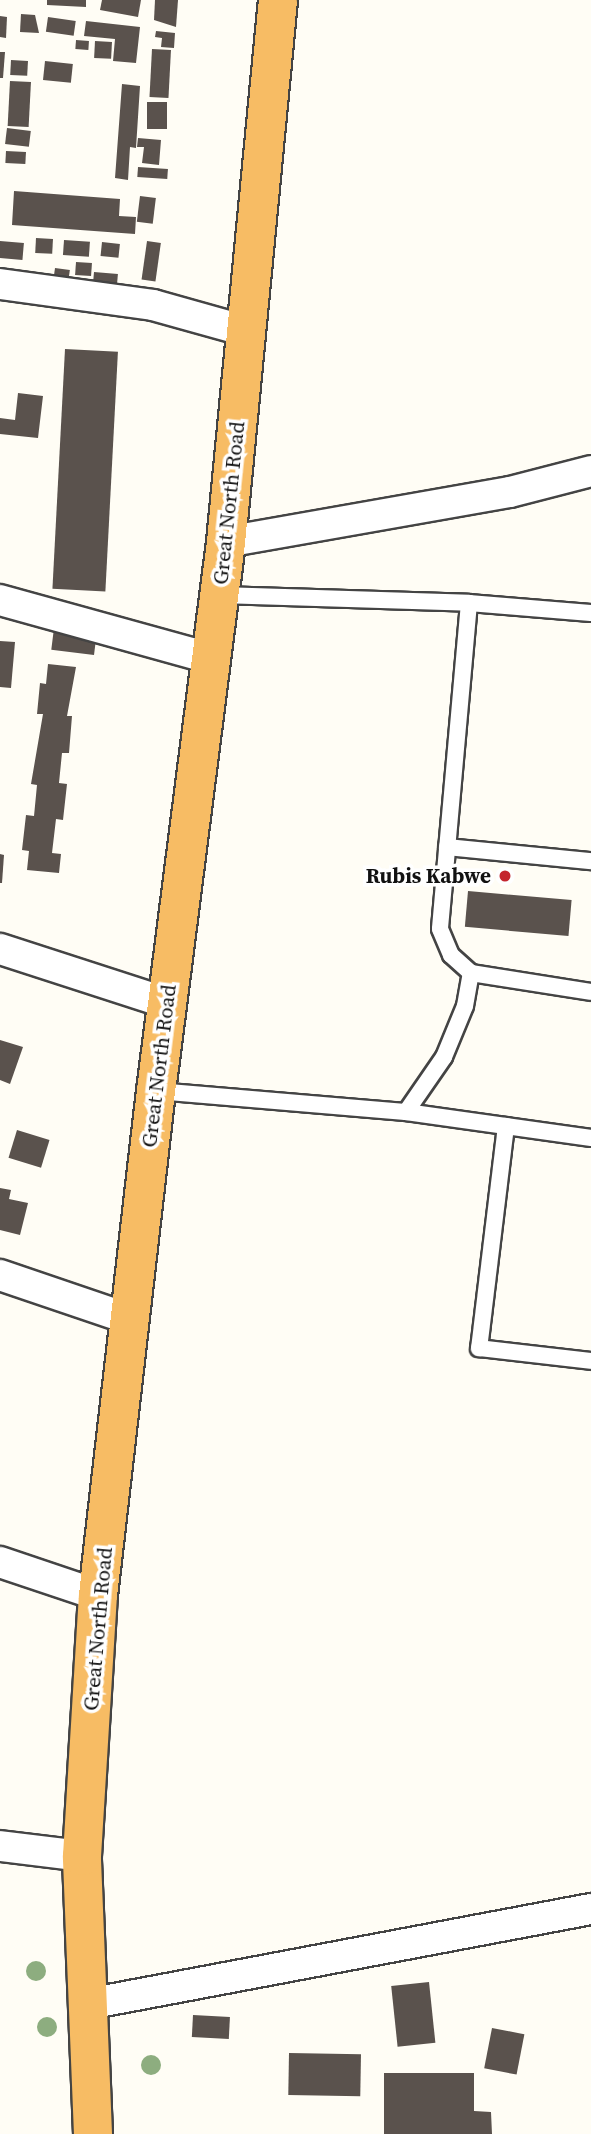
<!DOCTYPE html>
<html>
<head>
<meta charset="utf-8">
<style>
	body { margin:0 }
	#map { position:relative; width:591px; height:2134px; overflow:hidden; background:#fffdf5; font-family:"Source Serif 4",serif }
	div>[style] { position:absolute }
	.building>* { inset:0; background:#5a524d; transform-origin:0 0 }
	.roads { filter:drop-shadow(2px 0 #444) drop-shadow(-2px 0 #444) drop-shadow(0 2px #444) drop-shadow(0 -2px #444) }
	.service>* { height:16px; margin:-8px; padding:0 8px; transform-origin:8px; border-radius:8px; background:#fff }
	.minor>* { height:30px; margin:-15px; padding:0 15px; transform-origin:15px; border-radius:15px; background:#fff }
	.trunk>* { height:38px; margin:-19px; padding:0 19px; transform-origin:19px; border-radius:19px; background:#f7bc64 }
	.trees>* { width:20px; height:20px; margin:-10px; border-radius:50%; background:#8dad7f }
	.dots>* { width:19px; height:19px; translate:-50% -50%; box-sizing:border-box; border:4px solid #fff; border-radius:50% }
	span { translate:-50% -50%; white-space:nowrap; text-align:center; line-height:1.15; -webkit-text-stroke:7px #fff; paint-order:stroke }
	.street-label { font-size:21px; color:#111 }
	.poi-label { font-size:21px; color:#111; font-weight:700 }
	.right { translate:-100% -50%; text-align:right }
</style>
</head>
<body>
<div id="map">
	<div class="building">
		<div style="clip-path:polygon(47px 0,86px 0,86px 7px,47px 5px)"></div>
		<div style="clip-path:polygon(102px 0,141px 0,138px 17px,100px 10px)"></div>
		<div style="clip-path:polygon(155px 0,178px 0,176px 27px,154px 20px)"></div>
		<div style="clip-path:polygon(21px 14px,35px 15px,39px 33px,20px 32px)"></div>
		<div style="clip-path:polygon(0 16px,7px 17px,6px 38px,0 37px)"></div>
		<div style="left:48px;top:17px;width:28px;height:15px;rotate:8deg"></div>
		<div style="clip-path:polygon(86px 21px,140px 27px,136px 63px,113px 61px,115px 39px,84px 36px)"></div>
		<div style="clip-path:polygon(156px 31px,175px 33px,174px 48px,161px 47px,162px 38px,155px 37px)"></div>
		<div style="left:76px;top:40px;width:13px;height:9px;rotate:4deg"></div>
		<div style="left:95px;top:41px;width:17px;height:17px;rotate:3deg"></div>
		<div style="left:152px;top:49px;width:19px;height:48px;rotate:3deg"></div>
		<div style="clip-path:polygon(0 52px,5px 52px,3px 78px,0 78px)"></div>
		<div style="left:11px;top:60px;width:17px;height:15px;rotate:3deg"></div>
		<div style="left:45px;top:61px;width:28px;height:19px;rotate:6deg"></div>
		<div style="left:10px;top:81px;width:21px;height:45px;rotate:3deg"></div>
		<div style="clip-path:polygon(122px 84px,140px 86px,136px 148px,130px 147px,128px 180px,115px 178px)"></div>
		<div style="left:147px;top:102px;width:20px;height:27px"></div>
		<div style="left:7px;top:128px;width:24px;height:16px;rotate:7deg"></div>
		<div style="clip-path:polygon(138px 138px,161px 140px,159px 165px,142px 163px,144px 147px,137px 147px)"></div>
		<div style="left:6px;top:151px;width:20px;height:12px;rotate:3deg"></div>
		<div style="left:138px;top:167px;width:30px;height:10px;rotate:4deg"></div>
		<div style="clip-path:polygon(14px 191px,120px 199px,119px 216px,136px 217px,135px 234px,12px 225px)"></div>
		<div style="left:140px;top:196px;width:16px;height:26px;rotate:7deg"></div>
		<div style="left:36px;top:238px;width:17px;height:15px;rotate:3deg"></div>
		<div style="left:64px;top:240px;width:26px;height:15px;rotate:4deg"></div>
		<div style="left:0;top:241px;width:24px;height:17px;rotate:5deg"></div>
		<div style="left:147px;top:241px;width:14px;height:39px;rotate:8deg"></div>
		<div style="left:102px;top:242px;width:18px;height:14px;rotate:6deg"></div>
		<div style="left:76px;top:262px;width:16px;height:13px;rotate:4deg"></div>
		<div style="left:55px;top:268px;width:15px;height:12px;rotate:8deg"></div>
		<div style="left:94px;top:272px;width:24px;height:14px;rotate:5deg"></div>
		<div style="left:65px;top:349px;width:53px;height:240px;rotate:3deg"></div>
		<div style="clip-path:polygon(18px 393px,43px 396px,38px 438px,0 434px,0 418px,15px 420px)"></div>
		<div style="left:54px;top:628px;width:43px;height:22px;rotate:7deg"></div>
		<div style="clip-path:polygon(0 641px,15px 642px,11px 688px,0 687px)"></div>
		<div style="clip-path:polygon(48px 664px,76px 667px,67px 716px,72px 716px,69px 753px,62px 753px,59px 783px,67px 784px,63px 820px,56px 819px,52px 853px,61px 854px,59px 873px,27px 870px,29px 851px,22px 850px,26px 815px,34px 816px,37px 785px,31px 784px,43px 714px,37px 714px,40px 683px,46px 684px)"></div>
		<div style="clip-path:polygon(0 854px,4px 855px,2px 883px,0 883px)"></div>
		<div style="left:468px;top:891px;width:104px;height:36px;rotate:5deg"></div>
		<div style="clip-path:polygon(0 1040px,23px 1047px,10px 1084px,0 1080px)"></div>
		<div style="left:17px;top:1130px;width:34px;height:29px;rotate:17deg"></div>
		<div style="clip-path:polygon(0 1188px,11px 1190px,9px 1199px,28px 1203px,20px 1235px,0 1230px)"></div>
		<div style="left:429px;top:1982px;width:61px;height:38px;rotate:84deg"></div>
		<div style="left:193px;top:2015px;width:37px;height:22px;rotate:3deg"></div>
		<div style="left:492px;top:2028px;width:33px;height:41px;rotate:11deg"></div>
		<div style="left:289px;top:2053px;width:72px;height:42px;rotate:1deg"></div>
		<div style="clip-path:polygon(384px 2073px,474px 2073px,474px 2111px,491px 2112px,492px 2134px,384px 2134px)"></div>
	</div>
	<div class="roads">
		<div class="service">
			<div style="left:220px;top:595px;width:249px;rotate:1.8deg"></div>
			<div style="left:469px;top:603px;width:122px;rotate:4.7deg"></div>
			<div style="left:469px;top:603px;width:327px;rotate:95.1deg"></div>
			<div style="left:440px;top:929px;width:28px;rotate:67deg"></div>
			<div style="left:451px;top:955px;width:27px;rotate:42deg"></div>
			<div style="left:471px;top:973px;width:121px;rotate:9deg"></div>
			<div style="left:447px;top:847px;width:145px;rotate:5.6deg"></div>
			<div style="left:156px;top:1091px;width:251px;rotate:4.8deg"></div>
			<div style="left:406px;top:1112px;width:187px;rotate:8deg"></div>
			<div style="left:406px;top:1112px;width:67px;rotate:-55.4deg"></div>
			<div style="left:444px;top:1057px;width:55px;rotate:-67.6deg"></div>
			<div style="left:465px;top:1006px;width:34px;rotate:-80deg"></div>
			<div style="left:506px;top:1126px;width:224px;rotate:96.9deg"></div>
			<div style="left:479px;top:1348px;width:113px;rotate:6.6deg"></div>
		</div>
		<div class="minor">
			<div style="left:0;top:284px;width:154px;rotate:7.8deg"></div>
			<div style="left:153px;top:305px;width:97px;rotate:15.6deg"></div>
			<div style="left:226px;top:542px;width:288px;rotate:-10deg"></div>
			<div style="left:510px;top:492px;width:84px;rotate:-14.5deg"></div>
			<div style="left:0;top:600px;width:221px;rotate:15.5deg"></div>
			<div style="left:0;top:949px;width:176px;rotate:17.9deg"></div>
			<div style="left:0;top:1275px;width:136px;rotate:18.8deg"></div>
			<div style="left:0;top:1562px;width:103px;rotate:18.6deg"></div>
			<div style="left:0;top:1846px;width:83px;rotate:7deg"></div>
			<div style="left:88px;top:2004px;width:512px;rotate:-10.7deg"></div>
		</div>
		<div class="trunk">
			<div style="left:93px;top:2134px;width:278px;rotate:-92.3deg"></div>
			<div style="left:82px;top:1856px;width:261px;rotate:-86.5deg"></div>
			<div style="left:98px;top:1595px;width:507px;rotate:-83.44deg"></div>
			<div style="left:156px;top:1091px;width:553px;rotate:-82.73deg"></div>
			<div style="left:226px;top:542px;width:544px;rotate:-84.52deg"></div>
		</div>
	</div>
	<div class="trees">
		<div style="left:36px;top:1971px"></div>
		<div style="left:47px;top:2027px"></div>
		<div style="left:151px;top:2065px"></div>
	</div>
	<div class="dots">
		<div style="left:505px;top:876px;background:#c4262e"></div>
	</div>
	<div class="street-label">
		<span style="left:229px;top:503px;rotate:-84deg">Great North Road</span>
		<span style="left:159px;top:1066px;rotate:-83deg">Great North Road</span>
		<span style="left:98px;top:1629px;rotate:-85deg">Great North Road</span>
	</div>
	<div class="poi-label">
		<span class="right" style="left:491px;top:876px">Rubis Kabwe</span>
	</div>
</div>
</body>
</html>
